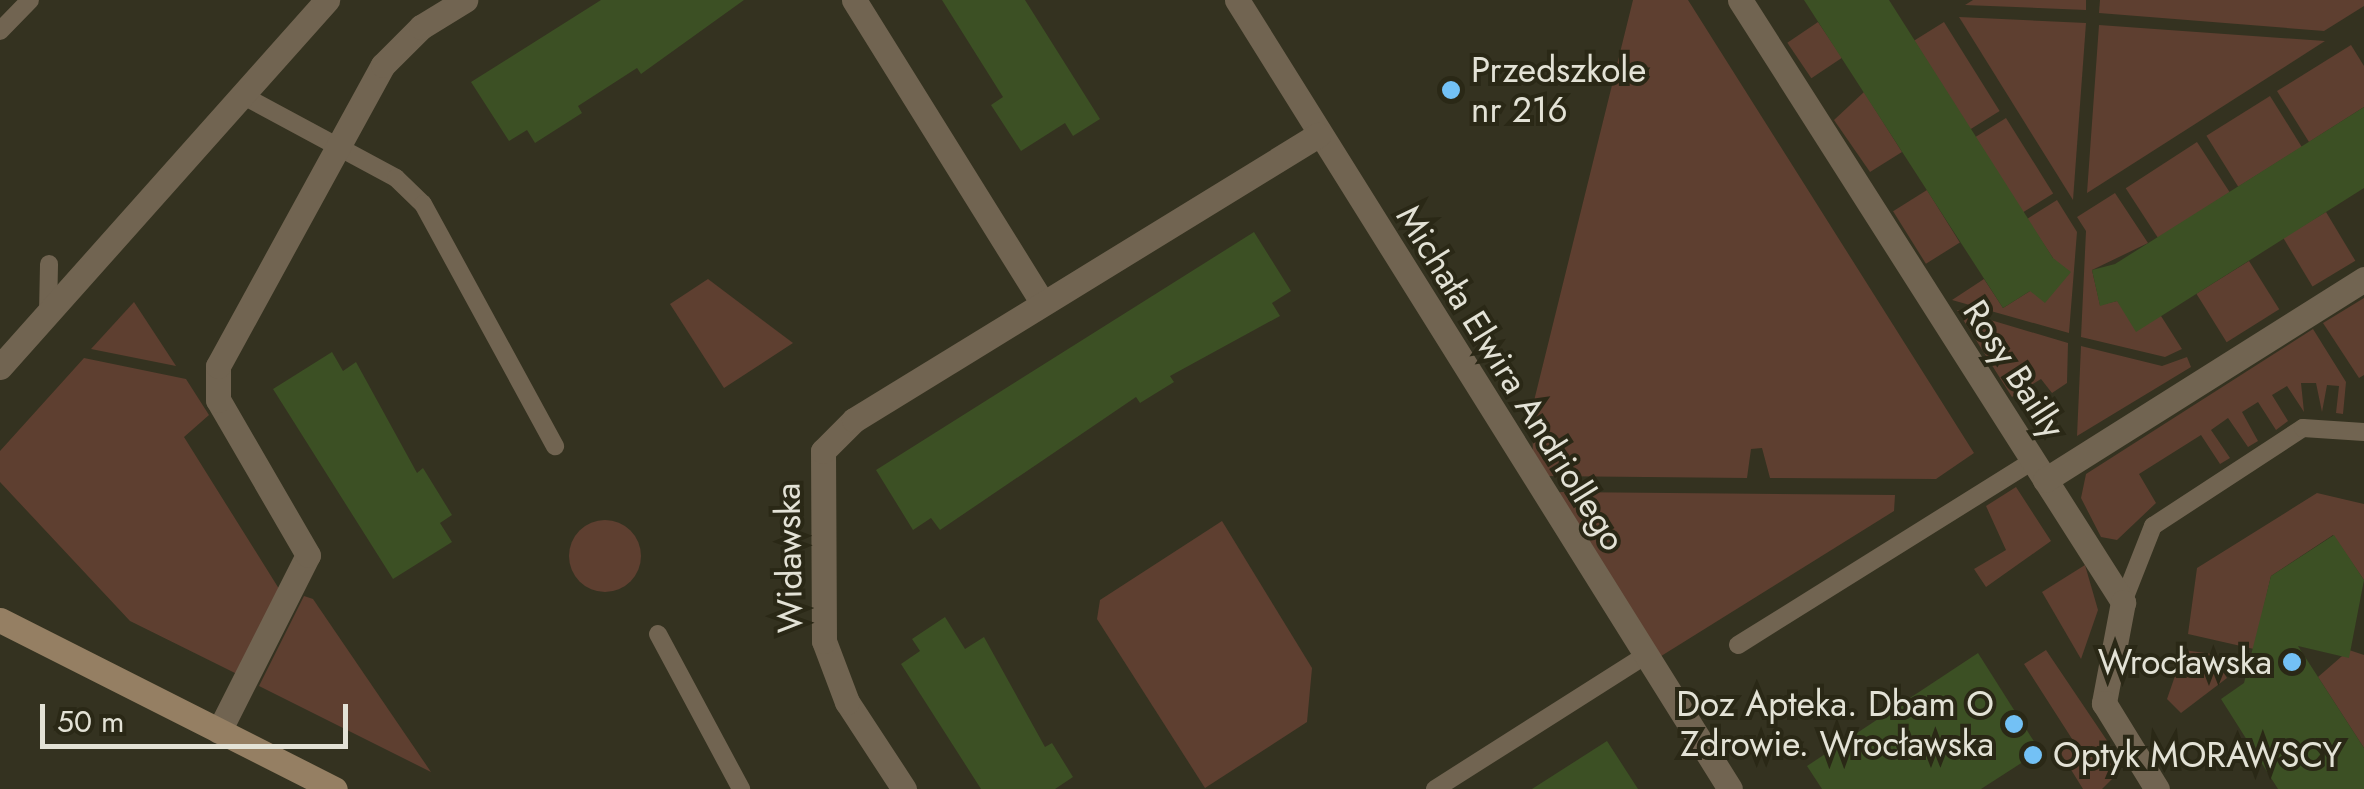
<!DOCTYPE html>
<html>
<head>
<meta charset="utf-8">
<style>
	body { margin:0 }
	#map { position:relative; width:2364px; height:789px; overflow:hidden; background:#343220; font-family:Jost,sans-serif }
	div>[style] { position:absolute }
	.green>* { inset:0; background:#5e3f30; transform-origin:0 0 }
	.round { border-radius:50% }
	.building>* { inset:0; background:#3c5024 }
	.lane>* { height:18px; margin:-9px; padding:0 9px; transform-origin:9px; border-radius:9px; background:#716451 }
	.street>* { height:25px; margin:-12.5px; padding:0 12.5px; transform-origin:12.5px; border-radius:12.5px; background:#716451 }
	.secondary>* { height:25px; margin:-12.5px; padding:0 12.5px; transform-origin:12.5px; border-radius:12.5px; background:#957f63 }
	.dots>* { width:28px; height:28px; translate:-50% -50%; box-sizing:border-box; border:5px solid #2a2816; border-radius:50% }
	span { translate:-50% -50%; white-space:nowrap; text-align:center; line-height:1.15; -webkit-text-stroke:8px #2a2816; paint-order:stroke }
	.poi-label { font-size:35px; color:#e3e2d6 }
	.left { translate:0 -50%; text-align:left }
	.right { translate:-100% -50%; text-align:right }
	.street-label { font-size:35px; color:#e3e2d6 }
	.scale { position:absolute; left:40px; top:704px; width:308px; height:45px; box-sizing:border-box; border:5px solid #e3e2d6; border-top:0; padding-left:12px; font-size:30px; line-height:35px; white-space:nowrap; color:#e3e2d6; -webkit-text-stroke:8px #2a2816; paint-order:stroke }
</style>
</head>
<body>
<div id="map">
	<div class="green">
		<div style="clip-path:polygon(1633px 0,1688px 0,1974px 453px,1936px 479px,1770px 478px,1762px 448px,1751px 449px,1747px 478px,1544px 476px,1533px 461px,1532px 409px)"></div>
		<div style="clip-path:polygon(1973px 0,2086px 0,2086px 10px,1965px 5px)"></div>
		<div style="clip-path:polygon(2100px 0,2364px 0,2364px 6px,2324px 31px,2099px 13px)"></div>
		<div style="clip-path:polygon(1959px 17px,2086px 23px,2073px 200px)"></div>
		<div style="left:1818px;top:22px;width:43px;height:37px;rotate:56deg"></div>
		<div style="left:1944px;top:22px;width:105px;height:35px;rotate:58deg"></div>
		<div style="clip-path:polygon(2099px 25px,2325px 41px,2087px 193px)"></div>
		<div style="clip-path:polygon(2351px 45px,2364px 66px,2364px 107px,2309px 142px,2277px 91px)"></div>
		<div style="clip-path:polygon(1864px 92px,1902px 152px,1870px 172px,1834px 120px)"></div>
		<div style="left:2270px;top:96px;width:60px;height:75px;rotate:58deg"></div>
		<div style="left:2006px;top:118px;width:89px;height:36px;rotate:58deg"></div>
		<div style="left:2197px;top:142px;width:60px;height:85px;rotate:57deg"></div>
		<div style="left:1927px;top:190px;width:62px;height:40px;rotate:58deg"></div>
		<div style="clip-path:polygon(2115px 193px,2148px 243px,2092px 270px,2100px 305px,2117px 301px,2161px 316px,2182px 349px,2165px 357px,2081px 337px,2086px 231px,2077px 217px)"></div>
		<div style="clip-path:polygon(2057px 200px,2077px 232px,2069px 333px,1952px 300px,1984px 279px,2003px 308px,2030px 291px,2053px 258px,2027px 219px)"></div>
		<div style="left:2326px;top:212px;width:57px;height:50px;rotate:59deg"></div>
		<div style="left:2249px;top:261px;width:57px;height:62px;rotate:58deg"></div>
		<div style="clip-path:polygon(708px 279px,793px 343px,724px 388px,670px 304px)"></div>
		<div style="clip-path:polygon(2364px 298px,2364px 375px,2359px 378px,2323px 323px)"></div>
		<div style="clip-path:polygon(134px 302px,176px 366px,91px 349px)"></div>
		<div style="clip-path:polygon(1957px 310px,2068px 343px,2067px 383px,2052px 393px,2041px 379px,2012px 397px)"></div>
		<div style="clip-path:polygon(2313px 329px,2346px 382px,2343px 414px,2336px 413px,2339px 386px,2327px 385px,2322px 412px,2316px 383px,2301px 383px,2304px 412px,2287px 386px,2272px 395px,2288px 421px,2276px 430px,2258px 402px,2242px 412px,2258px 441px,2248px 447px,2228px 418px,2211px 430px,2230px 458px,2220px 464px,2201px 435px,2139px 474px,2156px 503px,2117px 540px,2101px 537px,2081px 498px,2086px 474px)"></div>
		<div style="clip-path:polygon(2081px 346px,2162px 366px,2187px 357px,2191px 367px,2077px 436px)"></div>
		<div style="clip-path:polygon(84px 358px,186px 379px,209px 415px,184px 437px,281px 592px,239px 675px,130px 621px,0 482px,0 451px)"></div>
		<div style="clip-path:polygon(2016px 487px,2051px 541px,1986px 587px,1974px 569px,2006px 550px,1986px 506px)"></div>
		<div style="clip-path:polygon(2317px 493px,2364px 504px,2364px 580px,2333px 535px,2271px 576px,2254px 649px,2188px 634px,2197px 568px)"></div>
		<div style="clip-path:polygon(1556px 494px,1561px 492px,1895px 495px,1894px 511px,1658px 658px)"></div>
		<div class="round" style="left:569px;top:520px;width:72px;height:72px"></div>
		<div style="clip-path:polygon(1222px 521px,1312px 668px,1307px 722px,1205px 788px,1097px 619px,1100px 600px)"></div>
		<div style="clip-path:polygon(2085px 565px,2098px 610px,2081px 659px,2042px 592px)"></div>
		<div style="clip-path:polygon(304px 596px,313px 599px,431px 772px,259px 686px)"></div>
		<div style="clip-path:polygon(2046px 650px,2112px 748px,2113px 778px,2102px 789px,2083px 789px,2060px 752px,2074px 742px,2024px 664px)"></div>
		<div style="clip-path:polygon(2184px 650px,2212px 654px,2227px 678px,2181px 713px,2167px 699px)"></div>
		<div style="clip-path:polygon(2349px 650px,2364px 655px,2364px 748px,2318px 677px)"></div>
	</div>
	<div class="building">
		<div style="clip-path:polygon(601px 0,744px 0,641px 74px,637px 68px,578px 106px,582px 113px,535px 143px,527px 130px,509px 141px,471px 82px)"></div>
		<div style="clip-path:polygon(942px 0,1025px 0,1100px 119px,1073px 136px,1065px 123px,1021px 151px,991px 105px,1003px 97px)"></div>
		<div style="clip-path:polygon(1804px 0,1889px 0,2053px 258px,2071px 272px,2045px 303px,2030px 291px,2003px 308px)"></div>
		<div style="clip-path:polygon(2364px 107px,2364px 188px,2136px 332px,2117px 301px,2100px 306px,2092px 270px,2115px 264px)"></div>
		<div style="clip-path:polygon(1254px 232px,1291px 291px,1272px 303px,1280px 316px,1170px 376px,1174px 382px,1140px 403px,1136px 397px,940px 530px,931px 518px,913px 530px,876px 470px)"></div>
		<div style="clip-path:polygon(332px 352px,343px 371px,356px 362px,417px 473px,423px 468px,452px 515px,440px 523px,452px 542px,393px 579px,273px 389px)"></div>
		<div style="clip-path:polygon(2334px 535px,2364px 580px,2349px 658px,2298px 646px,2364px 748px,2364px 789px,2278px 789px,2221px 699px,2244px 683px,2271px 576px)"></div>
		<div style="clip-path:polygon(945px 617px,965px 649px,984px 637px,1045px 747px,1052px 743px,1073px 777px,1055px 789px,981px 789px,901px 664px,920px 651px,912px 639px)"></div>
		<div style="clip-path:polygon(1978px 653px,2040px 751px,1981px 789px,1822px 789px,1807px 766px)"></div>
		<div style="clip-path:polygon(1607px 741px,1638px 789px,1532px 789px)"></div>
	</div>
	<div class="lane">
		<div style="left:0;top:31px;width:43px;rotate:-45.9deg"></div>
		<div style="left:242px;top:95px;width:175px;rotate:28.3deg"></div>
		<div style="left:396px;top:178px;width:37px;rotate:44deg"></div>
		<div style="left:423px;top:204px;width:276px;rotate:61.4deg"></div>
		<div style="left:48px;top:313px;width:49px;rotate:-88.8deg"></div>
		<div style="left:2123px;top:602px;width:82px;rotate:-68.5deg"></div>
		<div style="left:2153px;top:526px;width:179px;rotate:-33.2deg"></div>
		<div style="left:2303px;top:428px;width:61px;rotate:3.8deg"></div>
		<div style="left:658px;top:634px;width:176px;rotate:61.8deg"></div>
		<div style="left:1738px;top:645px;width:347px;rotate:-32deg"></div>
		<div style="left:1435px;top:789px;width:246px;rotate:-32.4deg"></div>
	</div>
	<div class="street">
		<div style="left:854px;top:0;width:356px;rotate:58.1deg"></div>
		<div style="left:1237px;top:0;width:930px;rotate:58deg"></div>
		<div style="left:1740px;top:0;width:714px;rotate:57.53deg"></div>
		<div style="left:2123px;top:602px;width:103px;rotate:100.7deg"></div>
		<div style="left:2104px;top:703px;width:101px;rotate:58.4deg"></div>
		<div style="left:0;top:367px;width:492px;rotate:-48.3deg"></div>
		<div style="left:2045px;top:480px;width:377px;rotate:-32.2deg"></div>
		<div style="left:219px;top:731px;width:197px;rotate:-63.2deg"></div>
		<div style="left:308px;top:555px;width:179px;rotate:-120.1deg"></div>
		<div style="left:218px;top:400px;width:34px;rotate:-90deg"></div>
		<div style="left:218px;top:366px;width:343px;rotate:-61.3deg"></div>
		<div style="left:383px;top:65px;width:54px;rotate:-45deg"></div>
		<div style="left:421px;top:27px;width:52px;rotate:-31.5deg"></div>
		<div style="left:904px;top:789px;width:104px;rotate:-123.2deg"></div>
		<div style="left:847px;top:702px;width:65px;rotate:-110.7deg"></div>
		<div style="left:824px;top:641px;width:190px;rotate:-90.3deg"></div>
		<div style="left:823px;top:451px;width:44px;rotate:-45deg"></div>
		<div style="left:854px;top:420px;width:545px;rotate:-31.56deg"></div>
	</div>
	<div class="secondary">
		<div style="left:0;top:620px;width:375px;rotate:26.8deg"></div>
	</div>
	<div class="dots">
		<div style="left:1451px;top:90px;background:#73c1f5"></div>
		<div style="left:2292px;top:662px;background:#73c1f5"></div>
		<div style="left:2014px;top:724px;background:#73c1f5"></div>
		<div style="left:2033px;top:755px;background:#73c1f5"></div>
	</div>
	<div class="poi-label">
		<span class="left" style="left:1471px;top:90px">Przedszkole<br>nr 216</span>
		<span class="right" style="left:2272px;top:662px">Wrocławska</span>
		<span class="right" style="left:1994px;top:724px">Doz Apteka. Dbam O<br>Zdrowie. Wrocławska</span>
		<span class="left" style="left:2053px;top:755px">Optyk MORAWSCY</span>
	</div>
	<div class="street-label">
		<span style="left:2014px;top:369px;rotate:57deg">Rosy Bailly</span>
		<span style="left:1511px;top:378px;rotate:58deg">Michała Elwira Andriollego</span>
		<span style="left:789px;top:558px;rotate:-91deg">Widawska</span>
	</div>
	<div class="scale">50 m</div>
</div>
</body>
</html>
